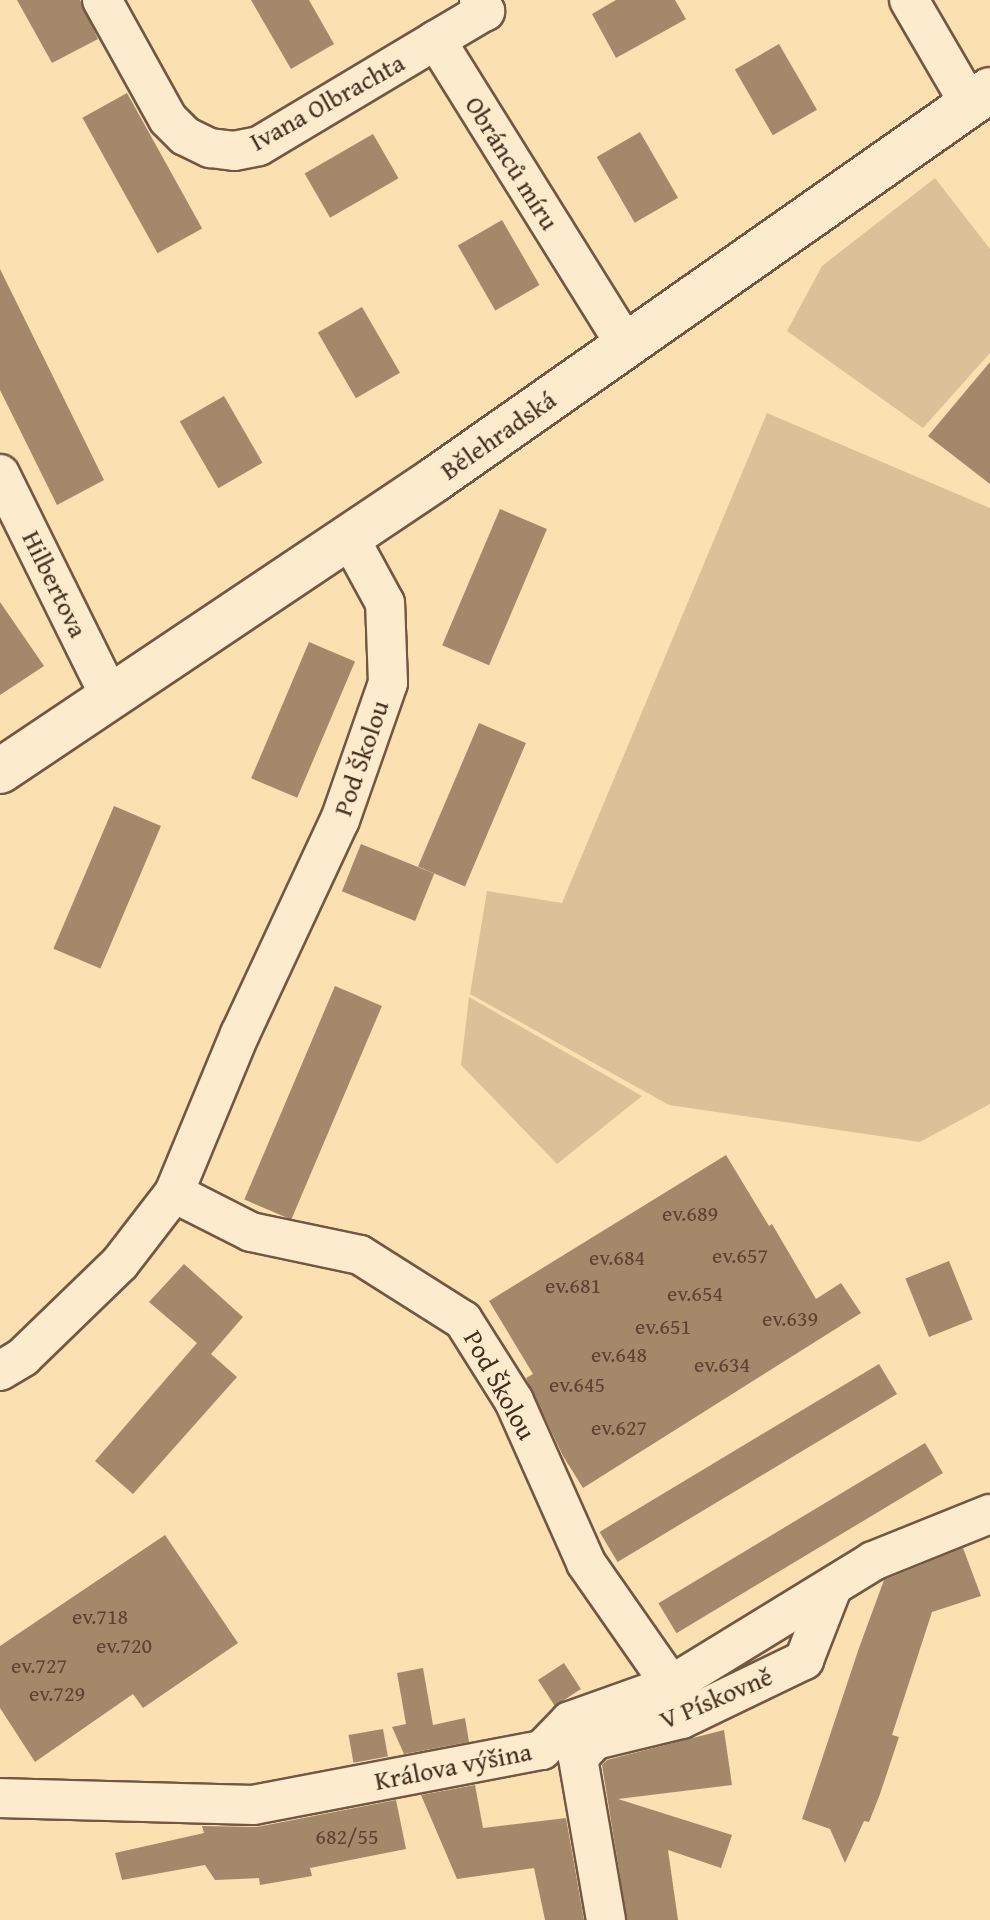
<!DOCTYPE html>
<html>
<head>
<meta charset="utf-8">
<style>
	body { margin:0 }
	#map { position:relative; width:990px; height:1920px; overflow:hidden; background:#fbe0b1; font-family:"Gentium Book Plus",serif }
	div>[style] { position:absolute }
	.green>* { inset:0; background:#dcc198 }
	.building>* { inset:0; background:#a3896a; transform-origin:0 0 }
	.roads { filter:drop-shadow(2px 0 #725843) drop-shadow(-2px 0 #725843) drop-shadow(0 2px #725843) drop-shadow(0 -2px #725843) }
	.street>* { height:38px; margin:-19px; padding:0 19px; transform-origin:19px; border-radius:19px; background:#fcebcc }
	.secondary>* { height:44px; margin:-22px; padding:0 22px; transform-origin:22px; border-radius:22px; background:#fcebcc }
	span { translate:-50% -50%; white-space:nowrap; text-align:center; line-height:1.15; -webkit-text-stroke:6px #fcebcc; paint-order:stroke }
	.number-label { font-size:22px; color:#5c4231 }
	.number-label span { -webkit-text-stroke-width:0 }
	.street-label { font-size:26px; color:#442b1e }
</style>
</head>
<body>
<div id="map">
	<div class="green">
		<div style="clip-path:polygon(935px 178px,990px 249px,990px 353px,923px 428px,787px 331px,822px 266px)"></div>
		<div style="clip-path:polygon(767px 413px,990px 508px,990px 1104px,920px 1142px,669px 1105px,470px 994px,487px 891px,562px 903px)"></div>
		<div style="clip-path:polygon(469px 997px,642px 1096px,557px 1164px,461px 1065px)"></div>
	</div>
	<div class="building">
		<div style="clip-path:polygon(17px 0,80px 0,98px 39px,52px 63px)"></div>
		<div style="clip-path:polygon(251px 0,309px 0,334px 44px,291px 69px)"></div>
		<div style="clip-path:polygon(616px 0,675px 0,686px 19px,616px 58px,592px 14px)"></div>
		<div style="left:779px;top:44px;width:76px;height:51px;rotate:60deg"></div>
		<div style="left:127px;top:93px;width:155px;height:51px;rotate:61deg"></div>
		<div style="left:640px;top:132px;width:76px;height:50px;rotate:60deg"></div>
		<div style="left:373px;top:134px;width:51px;height:79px;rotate:60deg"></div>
		<div style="left:502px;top:220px;width:75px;height:51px;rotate:60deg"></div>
		<div style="clip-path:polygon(0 269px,104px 480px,57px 505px,0 390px)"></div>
		<div style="left:362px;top:307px;width:76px;height:51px;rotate:60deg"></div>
		<div style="clip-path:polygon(990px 362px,990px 484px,928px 436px)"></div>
		<div style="left:224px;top:396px;width:77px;height:51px;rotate:60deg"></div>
		<div style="left:500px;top:509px;width:51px;height:148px;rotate:23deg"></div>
		<div style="clip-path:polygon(0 602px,44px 666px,0 695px)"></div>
		<div style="left:309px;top:642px;width:50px;height:148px;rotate:23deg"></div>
		<div style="left:479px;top:723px;width:51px;height:156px;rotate:23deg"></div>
		<div style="left:114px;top:806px;width:51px;height:155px;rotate:23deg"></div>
		<div style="left:361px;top:844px;width:79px;height:51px;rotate:22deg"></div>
		<div style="left:335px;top:986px;width:51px;height:232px;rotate:23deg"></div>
		<div style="clip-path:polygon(726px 1155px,769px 1226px,772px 1224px,816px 1299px,841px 1283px,861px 1313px,583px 1488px,563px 1456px,526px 1378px,533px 1374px,489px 1301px)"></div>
		<div style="left:949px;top:1261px;width:63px;height:47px;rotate:68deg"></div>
		<div style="clip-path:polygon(184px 1264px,243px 1317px,211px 1354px,237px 1377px,133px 1494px,95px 1461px,197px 1343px,149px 1302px)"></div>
		<div style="left:879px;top:1364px;width:35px;height:326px;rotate:59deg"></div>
		<div style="left:925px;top:1443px;width:35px;height:311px;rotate:59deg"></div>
		<div style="clip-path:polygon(165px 1535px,238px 1643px,143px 1708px,133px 1694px,35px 1762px,0 1708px,0 1646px)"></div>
		<div style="clip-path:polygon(963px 1548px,981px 1596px,932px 1612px,892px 1735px,899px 1737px,880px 1794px,869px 1822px,864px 1821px,845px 1863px,830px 1829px,802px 1819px,859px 1648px,884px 1580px)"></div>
		<div style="left:564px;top:1663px;width:31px;height:31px;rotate:57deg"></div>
		<div style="clip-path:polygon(423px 1668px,433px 1725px,465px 1718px,469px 1742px,404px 1754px,392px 1727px,406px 1724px,397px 1673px)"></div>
		<div style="left:383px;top:1729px;width:28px;height:35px;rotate:80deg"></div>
		<div style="clip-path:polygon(724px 1730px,732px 1785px,618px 1799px,732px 1835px,721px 1868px,668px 1850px,678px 1920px,627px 1920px,602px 1765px,607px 1760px)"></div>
		<div style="clip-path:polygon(475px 1785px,483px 1828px,566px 1818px,584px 1920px,545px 1920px,534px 1868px,457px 1879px,421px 1795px)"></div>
		<div style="clip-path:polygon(396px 1800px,406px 1849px,310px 1868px,312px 1876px,260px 1885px,259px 1878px,215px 1880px,205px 1865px,122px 1880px,115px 1853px,204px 1833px,202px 1826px,257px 1827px)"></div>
	</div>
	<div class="roads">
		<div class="street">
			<div style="left:102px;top:0;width:136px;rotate:61deg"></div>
			<div style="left:168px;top:119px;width:24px;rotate:45deg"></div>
			<div style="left:185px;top:136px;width:28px;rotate:26deg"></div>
			<div style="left:210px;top:148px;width:24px;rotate:7deg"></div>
			<div style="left:234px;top:151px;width:25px;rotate:-11deg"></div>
			<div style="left:259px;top:146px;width:206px;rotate:-30.9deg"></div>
			<div style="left:479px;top:0;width:13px;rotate:61deg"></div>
			<div style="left:485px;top:11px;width:57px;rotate:149.4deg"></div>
			<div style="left:436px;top:40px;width:359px;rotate:58.1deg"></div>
			<div style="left:909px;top:0;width:121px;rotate:59.8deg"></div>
			<div style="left:0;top:474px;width:246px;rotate:63.7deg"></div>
			<div style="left:174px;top:1193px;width:86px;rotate:26.9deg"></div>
			<div style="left:251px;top:1232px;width:111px;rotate:11.9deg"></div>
			<div style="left:360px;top:1255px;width:122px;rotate:32.3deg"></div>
			<div style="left:463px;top:1320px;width:96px;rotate:57.8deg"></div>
			<div style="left:514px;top:1401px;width:177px;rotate:66deg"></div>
			<div style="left:586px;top:1563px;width:149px;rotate:55.1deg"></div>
			<div style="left:0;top:1371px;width:27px;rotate:-31deg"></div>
			<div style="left:23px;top:1357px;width:135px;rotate:-44.1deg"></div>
			<div style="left:120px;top:1263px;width:88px;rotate:-52.4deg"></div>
			<div style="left:174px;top:1193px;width:172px;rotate:-67.5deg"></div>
			<div style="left:240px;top:1034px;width:236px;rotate:-65deg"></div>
			<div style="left:340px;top:820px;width:145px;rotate:-70.7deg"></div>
			<div style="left:388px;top:683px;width:80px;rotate:-92.1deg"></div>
			<div style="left:385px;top:603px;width:75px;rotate:-118.6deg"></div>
			<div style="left:0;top:1798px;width:253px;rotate:1.6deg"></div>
			<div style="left:253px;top:1805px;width:294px;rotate:-10.8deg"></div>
			<div style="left:542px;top:1750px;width:40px;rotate:-46deg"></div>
			<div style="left:570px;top:1721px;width:107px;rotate:-19.6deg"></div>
			<div style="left:671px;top:1685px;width:237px;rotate:-31.5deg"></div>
			<div style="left:873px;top:1561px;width:126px;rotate:-21.9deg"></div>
			<div style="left:606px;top:1920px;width:164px;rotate:-99.8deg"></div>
			<div style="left:578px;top:1758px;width:25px;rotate:-47deg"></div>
			<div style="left:595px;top:1740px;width:89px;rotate:-13.6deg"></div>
			<div style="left:682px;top:1719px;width:136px;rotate:-25.8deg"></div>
			<div style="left:804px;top:1660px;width:77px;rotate:-68.7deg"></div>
		</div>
		<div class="secondary">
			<div style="left:0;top:771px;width:523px;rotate:-33.84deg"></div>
			<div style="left:434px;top:480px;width:679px;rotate:-35.05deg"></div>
		</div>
	</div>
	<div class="number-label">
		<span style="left:690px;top:1214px">ev.689</span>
		<span style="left:740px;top:1256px">ev.657</span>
		<span style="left:617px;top:1258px">ev.684</span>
		<span style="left:573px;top:1286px">ev.681</span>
		<span style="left:695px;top:1294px">ev.654</span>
		<span style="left:790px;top:1319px">ev.639</span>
		<span style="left:663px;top:1327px">ev.651</span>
		<span style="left:619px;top:1355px">ev.648</span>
		<span style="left:722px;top:1365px">ev.634</span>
		<span style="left:577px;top:1385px">ev.645</span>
		<span style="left:619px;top:1428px">ev.627</span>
		<span style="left:100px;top:1617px">ev.718</span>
		<span style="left:124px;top:1646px">ev.720</span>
		<span style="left:39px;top:1666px">ev.727</span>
		<span style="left:57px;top:1694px">ev.729</span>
		<span style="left:347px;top:1837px">682/55</span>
	</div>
	<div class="street-label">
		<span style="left:327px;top:102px;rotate:-29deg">Ivana Olbrachta</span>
		<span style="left:512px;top:163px;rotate:58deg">Obránců míru</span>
		<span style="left:498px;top:435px;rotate:-35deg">Bělehradská</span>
		<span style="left:55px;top:584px;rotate:64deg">Hilbertova</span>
		<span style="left:361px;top:758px;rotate:-71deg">Pod Školou</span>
		<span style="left:500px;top:1385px;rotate:61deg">Pod Školou</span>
		<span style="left:716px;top:1698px;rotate:-23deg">V Pískovně</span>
		<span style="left:453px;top:1766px;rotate:-11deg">Králova výšina</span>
	</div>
</div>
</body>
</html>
